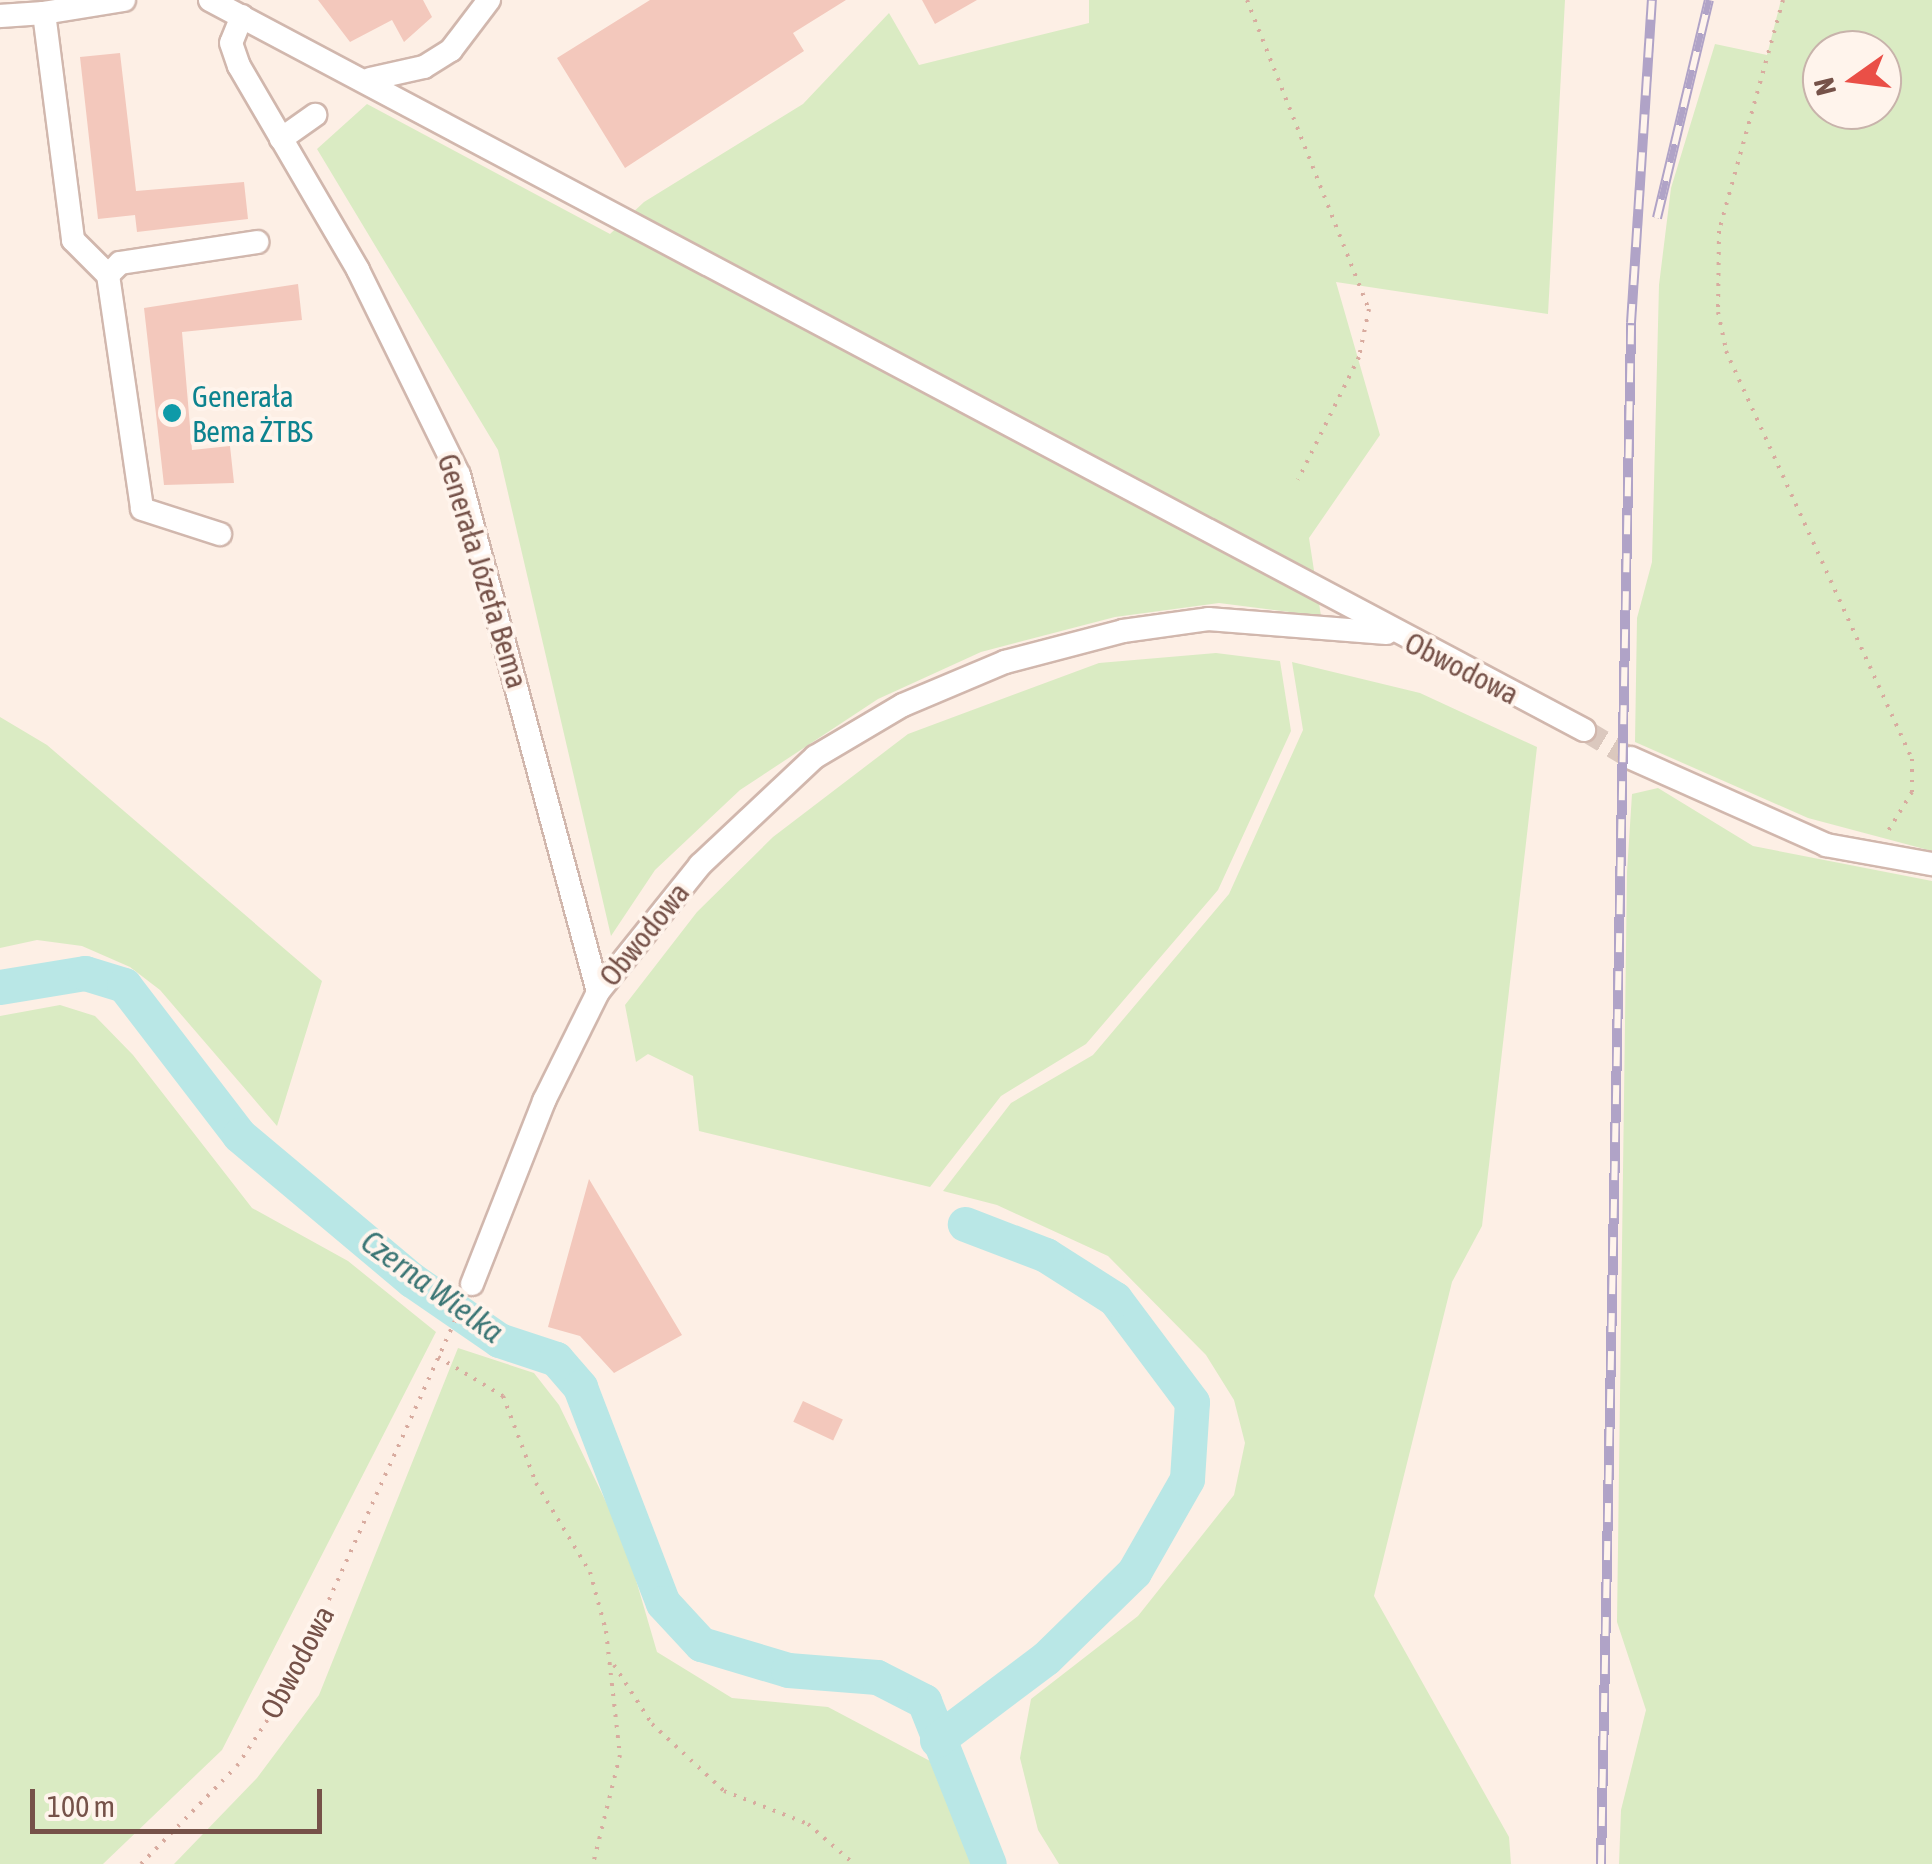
<!DOCTYPE html>
<html>
<head>
<meta charset="utf-8">
<style>
	body { margin:0 }
	#map { position:relative; width:1932px; height:1864px; overflow:hidden; background:#fdefe5; font-family:"Asap Condensed",sans-serif }
	div>[style] { position:absolute }
	.green>* { inset:0; background:#daebc3 }
	.river>* { height:35px; margin:-17.5px; padding:0 17.5px; transform-origin:17.5px; border-radius:17.5px; background:#b9e7e6 }
	.building>* { inset:0; background:#f3c8bc; transform-origin:0 0 }
	.minor-tunnel>* { height:22px; margin-top:-11px; transform-origin:0; background:repeating-linear-gradient(90deg,#dbc8be 0 22px,transparent 0 33px) }
	.path>* { height:4px; margin-top:-2px; transform-origin:0; background:repeating-linear-gradient(90deg,#d8ab9f 0 2.5px,transparent 0 10.5px) }
	.roads { filter:drop-shadow(2px 0 #d1b7ad) drop-shadow(-2px 0 #d1b7ad) drop-shadow(0 2px #d1b7ad) drop-shadow(0 -2px #d1b7ad) }
	.minor>* { height:22px; margin:-11px; padding:0 11px; transform-origin:11px; border-radius:11px; background:#fff }
	.rail>* { height:10px; margin-top:-5px; transform-origin:0; background:repeating-linear-gradient(90deg,#fff4ec 0 19px,#b0a3c7 0 38px); box-sizing:border-box; border-block:2px solid #b0a3c7 }
	.dots>* { width:28px; height:28px; translate:-50% -50%; box-sizing:border-box; border:5px solid #fff4ec; border-radius:50% }
	span { translate:-50% -50%; white-space:nowrap; text-align:center; line-height:1.15; -webkit-text-stroke:8px #fff4ec; paint-order:stroke }
	.culture-label { font-size:30px; color:#0d838f }
	.left { translate:0 -50%; text-align:left }
	.street-label { font-size:30px; color:#765249 }
	.water-label { font-size:32px; color:#3a7574; font-style:italic }
	.north { position:absolute; left:1802px; top:30px; width:100px; height:100px; box-sizing:border-box; background:#fff4ec; border:2px solid #c8b3ab; border-radius:50%; rotate:256deg; font-size:28px; font-weight:700; line-height:40px; text-align:center; color:#765249 }
	.north::after { content:''; display:block; margin:auto; width:35px; height:45px; background:#ea4f47; clip-path:polygon(50% 0,100% 100%,50% 72%,0 100%) }
	.scale { position:absolute; left:30px; top:1789px; width:292px; height:45px; box-sizing:border-box; border:5px solid #765249; border-top:0; padding-left:12px; font-size:30px; line-height:35px; white-space:nowrap; color:#765249; -webkit-text-stroke:8px #fff4ec; paint-order:stroke }
</style>
</head>
<body>
<div id="map">
	<div class="green">
		<div style="clip-path:polygon(1089px 0,1565px 0,1548px 314px,1336px 282px,1380px 435px,1309px 538px,1321px 616px,1219px 603px,1115px 617px,981px 652px,878px 699px,740px 790px,655px 870px,611px 936px,498px 450px,317px 149px,367px 104px,610px 234px,644px 202px,803px 104px,889px 13px,919px 65px,1089px 23px)"></div>
		<div style="clip-path:polygon(evenodd,1781px 0,1932px 0,1932px 851px,1808px 818px,1635px 742px,1637px 618px,1652px 562px,1659px 285px,1671px 188px,1715px 44px,1767px 55px,1781px 0,1822px 50px,1882px 50px,1882px 110px,1822px 110px,1822px 50px)"></div>
		<div style="clip-path:polygon(1216px 653px,1280px 661px,1291px 731px,1218px 890px,1086px 1044px,1001px 1096px,930px 1187px,699px 1131px,693px 1076px,648px 1054px,636px 1062px,625px 1005px,697px 912px,773px 837px,908px 734px,1099px 663px)"></div>
		<div style="clip-path:polygon(1292px 662px,1420px 693px,1537px 747px,1482px 1226px,1452px 1282px,1374px 1596px,1509px 1837px,1511px 1864px,1059px 1864px,1038px 1830px,1020px 1758px,1031px 1699px,1138px 1616px,1234px 1495px,1245px 1443px,1234px 1400px,1206px 1355px,1108px 1256px,997px 1205px,943px 1191px,1011px 1103px,1093px 1055px,1229px 894px,1303px 730px)"></div>
		<div style="clip-path:polygon(0 717px,47px 745px,322px 981px,277px 1126px,160px 990px,130px 967px,82px 946px,37px 940px,0 948px)"></div>
		<div style="clip-path:polygon(1658px 788px,1753px 846px,1932px 881px,1932px 1864px,1619px 1864px,1621px 1810px,1646px 1710px,1617px 1622px,1627px 872px,1632px 794px)"></div>
		<div style="clip-path:polygon(60px 1005px,95px 1016px,133px 1055px,252px 1208px,348px 1261px,436px 1332px,222px 1750px,103px 1864px,0 1864px,0 1016px)"></div>
		<div style="clip-path:polygon(458px 1348px,534px 1373px,559px 1405px,624px 1539px,657px 1652px,732px 1698px,828px 1707px,930px 1761px,972px 1820px,981px 1864px,174px 1864px,257px 1778px,319px 1695px)"></div>
	</div>
	<div class="river">
		<div style="left:0;top:987px;width:86px;rotate:-9.4deg"></div>
		<div style="left:85px;top:973px;width:41px;rotate:17.1deg"></div>
		<div style="left:124px;top:985px;width:189px;rotate:52.5deg"></div>
		<div style="left:239px;top:1135px;width:226px;rotate:40deg"></div>
		<div style="left:412px;top:1280px;width:106px;rotate:34.6deg"></div>
		<div style="left:499px;top:1340px;width:60px;rotate:18.4deg"></div>
		<div style="left:556px;top:1359px;width:37px;rotate:49deg"></div>
		<div style="left:580px;top:1387px;width:231px;rotate:69deg"></div>
		<div style="left:663px;top:1603px;width:56px;rotate:47.2deg"></div>
		<div style="left:701px;top:1644px;width:91px;rotate:16.6deg"></div>
		<div style="left:788px;top:1670px;width:89px;rotate:4.5deg"></div>
		<div style="left:877px;top:1677px;width:53px;rotate:27.1deg"></div>
		<div style="left:924px;top:1701px;width:175px;rotate:68.3deg"></div>
		<div style="left:937px;top:1740px;width:136px;rotate:-37deg"></div>
		<div style="left:1046px;top:1658px;width:123px;rotate:-44.3deg"></div>
		<div style="left:1134px;top:1572px;width:107px;rotate:-60.3deg"></div>
		<div style="left:1187px;top:1479px;width:77px;rotate:-86.3deg"></div>
		<div style="left:1192px;top:1402px;width:129px;rotate:-126.8deg"></div>
		<div style="left:1115px;top:1299px;width:82px;rotate:-147.5deg"></div>
		<div style="left:1046px;top:1255px;width:87px;rotate:-159.1deg"></div>
	</div>
	<div class="building">
		<div style="clip-path:polygon(318px 0,423px 0,432px 17px,404px 42px,392px 20px,350px 42px)"></div>
		<div style="clip-path:polygon(650px 0,846px 0,793px 33px,804px 51px,625px 168px,557px 58px)"></div>
		<div style="clip-path:polygon(922px 0,977px 0,935px 24px)"></div>
		<div style="clip-path:polygon(120px 53px,136px 191px,244px 182px,248px 219px,137px 232px,135px 215px,98px 219px,80px 57px)"></div>
		<div style="clip-path:polygon(298px 284px,302px 320px,182px 332px,192px 450px,230px 446px,234px 483px,164px 485px,144px 308px)"></div>
		<div style="clip-path:polygon(589px 1179px,682px 1335px,614px 1373px,580px 1336px,548px 1327px)"></div>
		<div style="left:803px;top:1401px;width:44px;height:23px;rotate:25deg"></div>
	</div>
	<div class="minor-tunnel">
		<div style="left:1584px;top:730px;width:55px;rotate:30.8deg"></div>
	</div>
	<div class="path">
		<div style="left:1247px;top:0;width:332px;rotate:68.5deg"></div>
		<div style="left:1369px;top:309px;width:49px;rotate:101.8deg"></div>
		<div style="left:1359px;top:357px;width:137px;rotate:116.4deg"></div>
		<div style="left:1783px;top:0;width:240px;rotate:105.5deg"></div>
		<div style="left:1719px;top:231px;width:81px;rotate:90.7deg"></div>
		<div style="left:1718px;top:312px;width:40px;rotate:78deg"></div>
		<div style="left:1726px;top:351px;width:448px;rotate:65.5deg"></div>
		<div style="left:1912px;top:759px;width:33px;rotate:90deg"></div>
		<div style="left:1912px;top:792px;width:52px;rotate:121.5deg"></div>
		<div style="left:438px;top:1357px;width:76px;rotate:31deg"></div>
		<div style="left:503px;top:1396px;width:93px;rotate:69.2deg"></div>
		<div style="left:536px;top:1483px;width:104px;rotate:58.8deg"></div>
		<div style="left:590px;top:1572px;width:61px;rotate:74.8deg"></div>
		<div style="left:606px;top:1631px;width:125px;rotate:83.6deg"></div>
		<div style="left:620px;top:1755px;width:112px;rotate:103.9deg"></div>
		<div style="left:614px;top:1665px;width:70px;rotate:57.2deg"></div>
		<div style="left:652px;top:1724px;width:98px;rotate:42.9deg"></div>
		<div style="left:724px;top:1791px;width:90px;rotate:21.4deg"></div>
		<div style="left:808px;top:1824px;width:61px;rotate:41deg"></div>
		<div style="left:141px;top:1864px;width:137px;rotate:-45.6deg"></div>
		<div style="left:237px;top:1766px;width:96px;rotate:-56.5deg"></div>
		<div style="left:290px;top:1686px;width:422px;rotate:-65.7deg"></div>
	</div>
	<div class="roads">
		<div class="minor">
			<div style="left:124px;top:0;width:81px;rotate:170.8deg"></div>
			<div style="left:44px;top:13px;width:229px;rotate:82.7deg"></div>
			<div style="left:73px;top:240px;width:49px;rotate:45deg"></div>
			<div style="left:108px;top:275px;width:236px;rotate:81.7deg"></div>
			<div style="left:142px;top:509px;width:82px;rotate:17.8deg"></div>
			<div style="left:210px;top:0;width:1556px;rotate:27.98deg"></div>
			<div style="left:0;top:16px;width:44px;rotate:-3.9deg"></div>
			<div style="left:242px;top:16px;width:29px;rotate:112deg"></div>
			<div style="left:231px;top:43px;width:24px;rotate:71deg"></div>
			<div style="left:239px;top:66px;width:236px;rotate:59.7deg"></div>
			<div style="left:358px;top:270px;width:229px;rotate:63.8deg"></div>
			<div style="left:459px;top:475px;width:535px;rotate:74.95deg"></div>
			<div style="left:370px;top:79px;width:55px;rotate:-12.5deg"></div>
			<div style="left:424px;top:67px;width:32px;rotate:-32deg"></div>
			<div style="left:451px;top:50px;width:63px;rotate:-52.8deg"></div>
			<div style="left:281px;top:139px;width:42px;rotate:-35.2deg"></div>
			<div style="left:108px;top:275px;width:17px;rotate:-45deg"></div>
			<div style="left:120px;top:263px;width:139px;rotate:-8.7deg"></div>
			<div style="left:1631px;top:758px;width:214px;rotate:24deg"></div>
			<div style="left:1826px;top:845px;width:108px;rotate:10.2deg"></div>
			<div style="left:472px;top:1284px;width:197px;rotate:-68.5deg"></div>
			<div style="left:544px;top:1101px;width:122px;rotate:-63.6deg"></div>
			<div style="left:598px;top:992px;width:163px;rotate:-51.2deg"></div>
			<div style="left:700px;top:865px;width:158px;rotate:-43.2deg"></div>
			<div style="left:815px;top:757px;width:102px;rotate:-30.6deg"></div>
			<div style="left:903px;top:705px;width:111px;rotate:-22.9deg"></div>
			<div style="left:1005px;top:662px;width:122px;rotate:-14.7deg"></div>
			<div style="left:1123px;top:631px;width:86px;rotate:-8deg"></div>
			<div style="left:1208px;top:619px;width:179px;rotate:4.5deg"></div>
		</div>
	</div>
	<div class="rail">
		<div style="left:1657px;top:218px;width:224px;rotate:-76.6deg"></div>
		<div style="left:1601px;top:1864px;width:1541px;rotate:-88.88deg"></div>
		<div style="left:1631px;top:323px;width:324px;rotate:-86.3deg"></div>
	</div>
	<div class="dots">
		<div style="left:172px;top:413px;background:#0f9aa8"></div>
	</div>
	<div class="culture-label">
		<span class="left" style="left:192px;top:413px">Generała<br>Bema ŻTBS</span>
	</div>
	<div class="street-label">
		<span style="left:483px;top:571px;rotate:73deg">Generała Józefa Bema</span>
		<span style="left:1462px;top:668px;rotate:27deg">Obwodowa</span>
		<span style="left:644px;top:934px;rotate:-51deg">Obwodowa</span>
		<span style="left:297px;top:1662px;rotate:-62deg">Obwodowa</span>
	</div>
	<div class="water-label">
		<span style="left:432px;top:1287px;rotate:36deg">Czerna Wielka</span>
	</div>
	<div class="north">N</div>
	<div class="scale">100 m</div>
</div>
</body>
</html>
